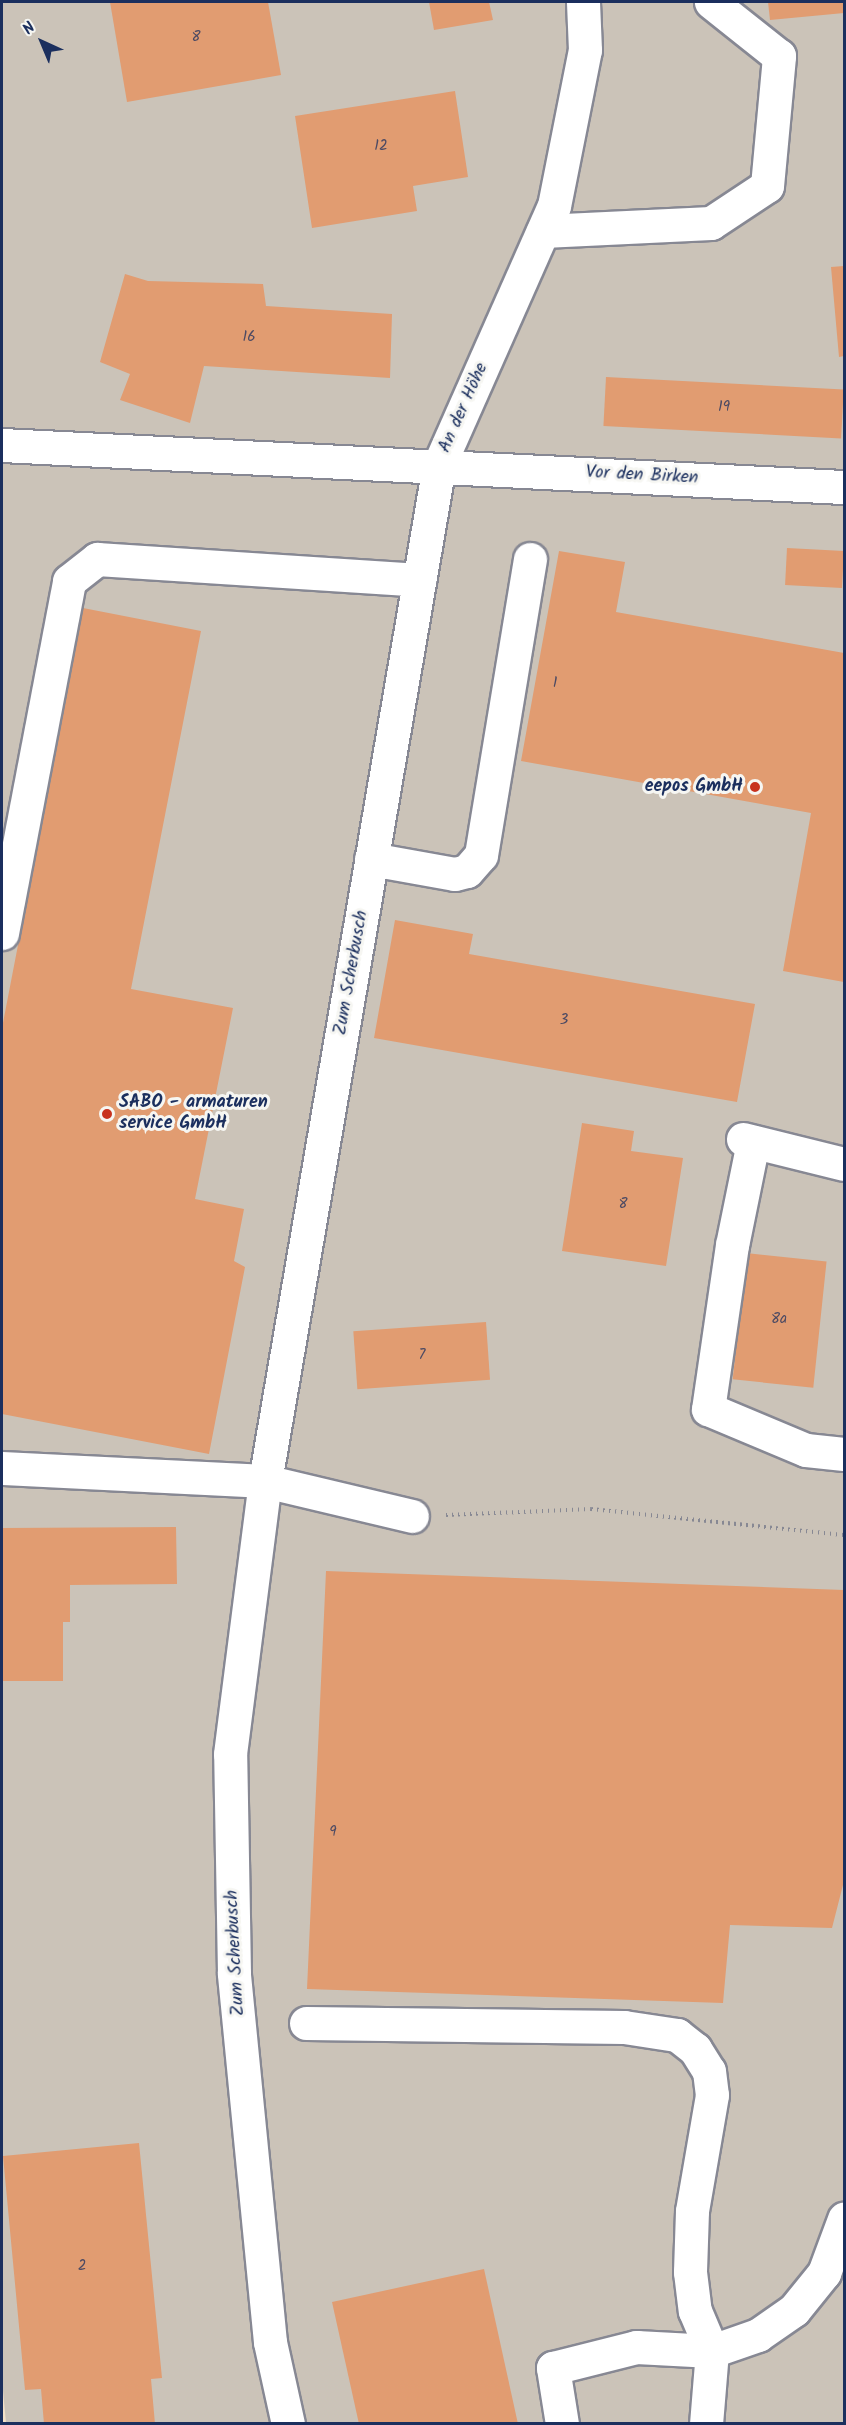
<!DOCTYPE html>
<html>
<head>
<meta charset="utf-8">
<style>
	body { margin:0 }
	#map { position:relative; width:846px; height:2425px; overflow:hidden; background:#f3e1c8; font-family:Kalam,sans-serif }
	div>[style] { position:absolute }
	.industrial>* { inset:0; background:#cbc3b8 }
	.building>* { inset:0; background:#e19c71; transform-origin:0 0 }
	.path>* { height:4px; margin-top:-2px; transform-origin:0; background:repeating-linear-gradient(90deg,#878893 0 1.5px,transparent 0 6px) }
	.roads { filter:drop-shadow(2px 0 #878893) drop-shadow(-2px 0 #878893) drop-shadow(0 2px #878893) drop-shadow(0 -2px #878893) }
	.minor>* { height:33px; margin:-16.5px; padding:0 16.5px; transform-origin:16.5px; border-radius:16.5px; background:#fff }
	.dots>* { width:16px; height:16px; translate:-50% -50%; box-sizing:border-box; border:3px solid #f6f6f2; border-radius:50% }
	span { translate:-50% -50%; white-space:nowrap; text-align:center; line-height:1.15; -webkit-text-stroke:6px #f6f6f2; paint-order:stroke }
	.number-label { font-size:15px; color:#4c4a63 }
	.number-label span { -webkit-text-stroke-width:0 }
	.street-label { font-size:18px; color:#1b2f5e }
	.poi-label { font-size:18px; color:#1b2f5e; font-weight:700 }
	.right { translate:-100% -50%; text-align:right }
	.left { translate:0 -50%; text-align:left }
	.frame { position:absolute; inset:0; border:3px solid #1b2f5e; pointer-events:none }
	.north { position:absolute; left:12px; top:12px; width:60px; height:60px; -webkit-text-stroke:4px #f6f6f2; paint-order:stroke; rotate:316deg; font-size:16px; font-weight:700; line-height:24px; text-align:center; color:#1b2f5e }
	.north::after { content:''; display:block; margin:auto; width:21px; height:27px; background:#1b2f5e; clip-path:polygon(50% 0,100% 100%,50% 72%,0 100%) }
</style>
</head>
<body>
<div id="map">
	<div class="industrial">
		<div style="clip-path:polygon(2px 2px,844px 2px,844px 2423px,6px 2423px,2px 2380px)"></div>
	</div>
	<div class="building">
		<div style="clip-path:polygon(110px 2px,268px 2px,281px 75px,127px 102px)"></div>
		<div style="clip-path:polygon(429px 2px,489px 2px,493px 20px,434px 30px)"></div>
		<div style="clip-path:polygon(768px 2px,844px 2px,844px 13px,770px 20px)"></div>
		<div style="clip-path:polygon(455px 91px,468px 177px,413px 186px,417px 211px,312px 228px,295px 116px)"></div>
		<div style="clip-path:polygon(844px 266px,844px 356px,839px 357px,831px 267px)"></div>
		<div style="clip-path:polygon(125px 274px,148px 281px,263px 284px,266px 306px,392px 314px,390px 378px,204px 366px,190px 423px,120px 400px,130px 374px,100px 362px)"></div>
		<div style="left:606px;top:377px;width:238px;height:49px;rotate:3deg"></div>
		<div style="left:787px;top:548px;width:57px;height:37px;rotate:3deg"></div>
		<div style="clip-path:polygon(559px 551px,625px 562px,616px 612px,844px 653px,844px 982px,783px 971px,811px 813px,521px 761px)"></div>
		<div style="clip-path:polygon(83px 608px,201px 631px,131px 989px,233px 1008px,195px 1199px,244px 1209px,234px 1261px,245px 1267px,209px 1454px,2px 1414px,2px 1028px)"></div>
		<div style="clip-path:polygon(395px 920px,473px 934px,469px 954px,755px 1004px,737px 1102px,374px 1038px)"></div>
		<div style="clip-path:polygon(582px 1123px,634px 1131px,631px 1151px,683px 1158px,666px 1266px,562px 1251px)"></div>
		<div style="left:746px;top:1253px;width:81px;height:127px;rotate:6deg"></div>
		<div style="left:486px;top:1322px;width:58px;height:133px;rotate:86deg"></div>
		<div style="clip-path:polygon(176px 1527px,177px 1584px,70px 1585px,70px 1622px,63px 1622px,63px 1681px,2px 1681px,2px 1528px)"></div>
		<div style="clip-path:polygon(326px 1571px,844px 1590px,844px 1881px,832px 1928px,730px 1925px,723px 2003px,307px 1989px)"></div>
		<div style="clip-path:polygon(139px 2143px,162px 2378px,151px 2379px,155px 2424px,44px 2424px,41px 2389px,25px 2390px,3px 2156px)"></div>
		<div style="clip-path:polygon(484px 2269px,518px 2424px,359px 2424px,332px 2302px)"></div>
	</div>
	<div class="path">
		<div style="left:446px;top:1515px;width:145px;rotate:-2.4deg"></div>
		<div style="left:591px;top:1509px;width:254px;rotate:5.9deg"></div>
	</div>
	<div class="roads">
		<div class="minor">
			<div style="left:543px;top:231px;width:168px;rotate:-2.7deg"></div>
			<div style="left:711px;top:223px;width:67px;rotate:-33.5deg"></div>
			<div style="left:767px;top:186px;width:131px;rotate:-84.7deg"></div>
			<div style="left:779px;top:56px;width:87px;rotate:-141.5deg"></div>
			<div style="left:2px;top:445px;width:843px;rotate:2.86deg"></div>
			<div style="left:371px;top:859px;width:85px;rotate:10.1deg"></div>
			<div style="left:455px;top:874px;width:12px;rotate:-14deg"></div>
			<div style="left:467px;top:871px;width:21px;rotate:-49deg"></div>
			<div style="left:481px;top:855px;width:300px;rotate:-80.6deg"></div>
			<div style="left:2px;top:933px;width:358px;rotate:-79.2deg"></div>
			<div style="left:69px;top:581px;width:36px;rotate:-38deg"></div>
			<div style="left:97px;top:559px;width:323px;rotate:3.7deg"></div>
			<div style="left:743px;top:1139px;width:104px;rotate:13.9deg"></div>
			<div style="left:753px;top:1142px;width:105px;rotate:101.5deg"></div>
			<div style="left:732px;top:1245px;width:166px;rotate:98.3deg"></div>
			<div style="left:708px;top:1409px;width:106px;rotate:22.7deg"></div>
			<div style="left:806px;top:1450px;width:38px;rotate:6deg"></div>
			<div style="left:2px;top:1468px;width:263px;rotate:2.8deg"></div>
			<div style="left:265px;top:1481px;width:151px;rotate:13.4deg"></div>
			<div style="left:306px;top:2023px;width:318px;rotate:0.7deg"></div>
			<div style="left:624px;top:2027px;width:54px;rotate:8.6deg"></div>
			<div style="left:677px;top:2035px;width:23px;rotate:38deg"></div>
			<div style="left:695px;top:2049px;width:26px;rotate:58deg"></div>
			<div style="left:709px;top:2071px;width:24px;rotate:83deg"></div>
			<div style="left:712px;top:2095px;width:118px;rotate:99.8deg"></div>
			<div style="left:692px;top:2211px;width:61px;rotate:91.9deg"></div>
			<div style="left:690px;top:2272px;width:39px;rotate:83deg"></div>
			<div style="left:695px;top:2311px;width:43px;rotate:67deg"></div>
			<div style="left:712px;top:2351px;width:73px;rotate:94.7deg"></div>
			<div style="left:288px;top:2424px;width:84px;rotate:-102.4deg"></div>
			<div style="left:270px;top:2342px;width:371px;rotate:-95.6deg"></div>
			<div style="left:234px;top:1973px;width:219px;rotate:-91deg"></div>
			<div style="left:230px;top:1754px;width:275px;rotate:-82.7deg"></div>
			<div style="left:265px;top:1481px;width:1031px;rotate:-80.28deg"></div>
			<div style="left:439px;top:465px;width:283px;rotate:-66.1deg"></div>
			<div style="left:554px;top:206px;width:159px;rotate:-78.8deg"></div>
			<div style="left:585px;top:50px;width:48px;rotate:-92.4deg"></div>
			<div style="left:562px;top:2424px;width:57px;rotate:-99.1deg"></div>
			<div style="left:553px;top:2368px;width:86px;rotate:-14.2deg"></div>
			<div style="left:636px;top:2347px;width:76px;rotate:3deg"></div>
			<div style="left:712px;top:2351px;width:49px;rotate:-19.2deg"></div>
			<div style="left:758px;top:2335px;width:44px;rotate:-34.8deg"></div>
			<div style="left:794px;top:2310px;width:48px;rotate:-51deg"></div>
			<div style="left:824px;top:2273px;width:58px;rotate:-69.7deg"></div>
		</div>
	</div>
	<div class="dots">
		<div style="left:755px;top:787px;background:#c8321e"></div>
		<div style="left:107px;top:1114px;background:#c8321e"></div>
	</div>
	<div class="number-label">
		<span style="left:196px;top:38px">8</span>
		<span style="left:381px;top:147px">12</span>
		<span style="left:249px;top:338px">16</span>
		<span style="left:724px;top:408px">19</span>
		<span style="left:555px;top:684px">1</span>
		<span style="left:564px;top:1021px">3</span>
		<span style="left:623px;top:1205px">8</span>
		<span style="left:779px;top:1320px">8a</span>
		<span style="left:422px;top:1356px">7</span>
		<span style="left:333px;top:1833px">9</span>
		<span style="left:82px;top:2267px">2</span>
	</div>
	<div class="street-label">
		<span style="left:464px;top:408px;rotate:-66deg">An der Höhe</span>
		<span style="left:642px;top:476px;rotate:3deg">Vor den Birken</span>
		<span style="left:352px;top:973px;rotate:-80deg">Zum Scherbusch</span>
		<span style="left:236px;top:1953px;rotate:-93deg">Zum Scherbusch</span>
	</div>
	<div class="poi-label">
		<span class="right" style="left:743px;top:787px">eepos GmbH</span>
		<span class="left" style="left:119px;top:1114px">SABO - armaturen<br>service GmbH</span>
	</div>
	<div class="frame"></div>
	<div class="north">N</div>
</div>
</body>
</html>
